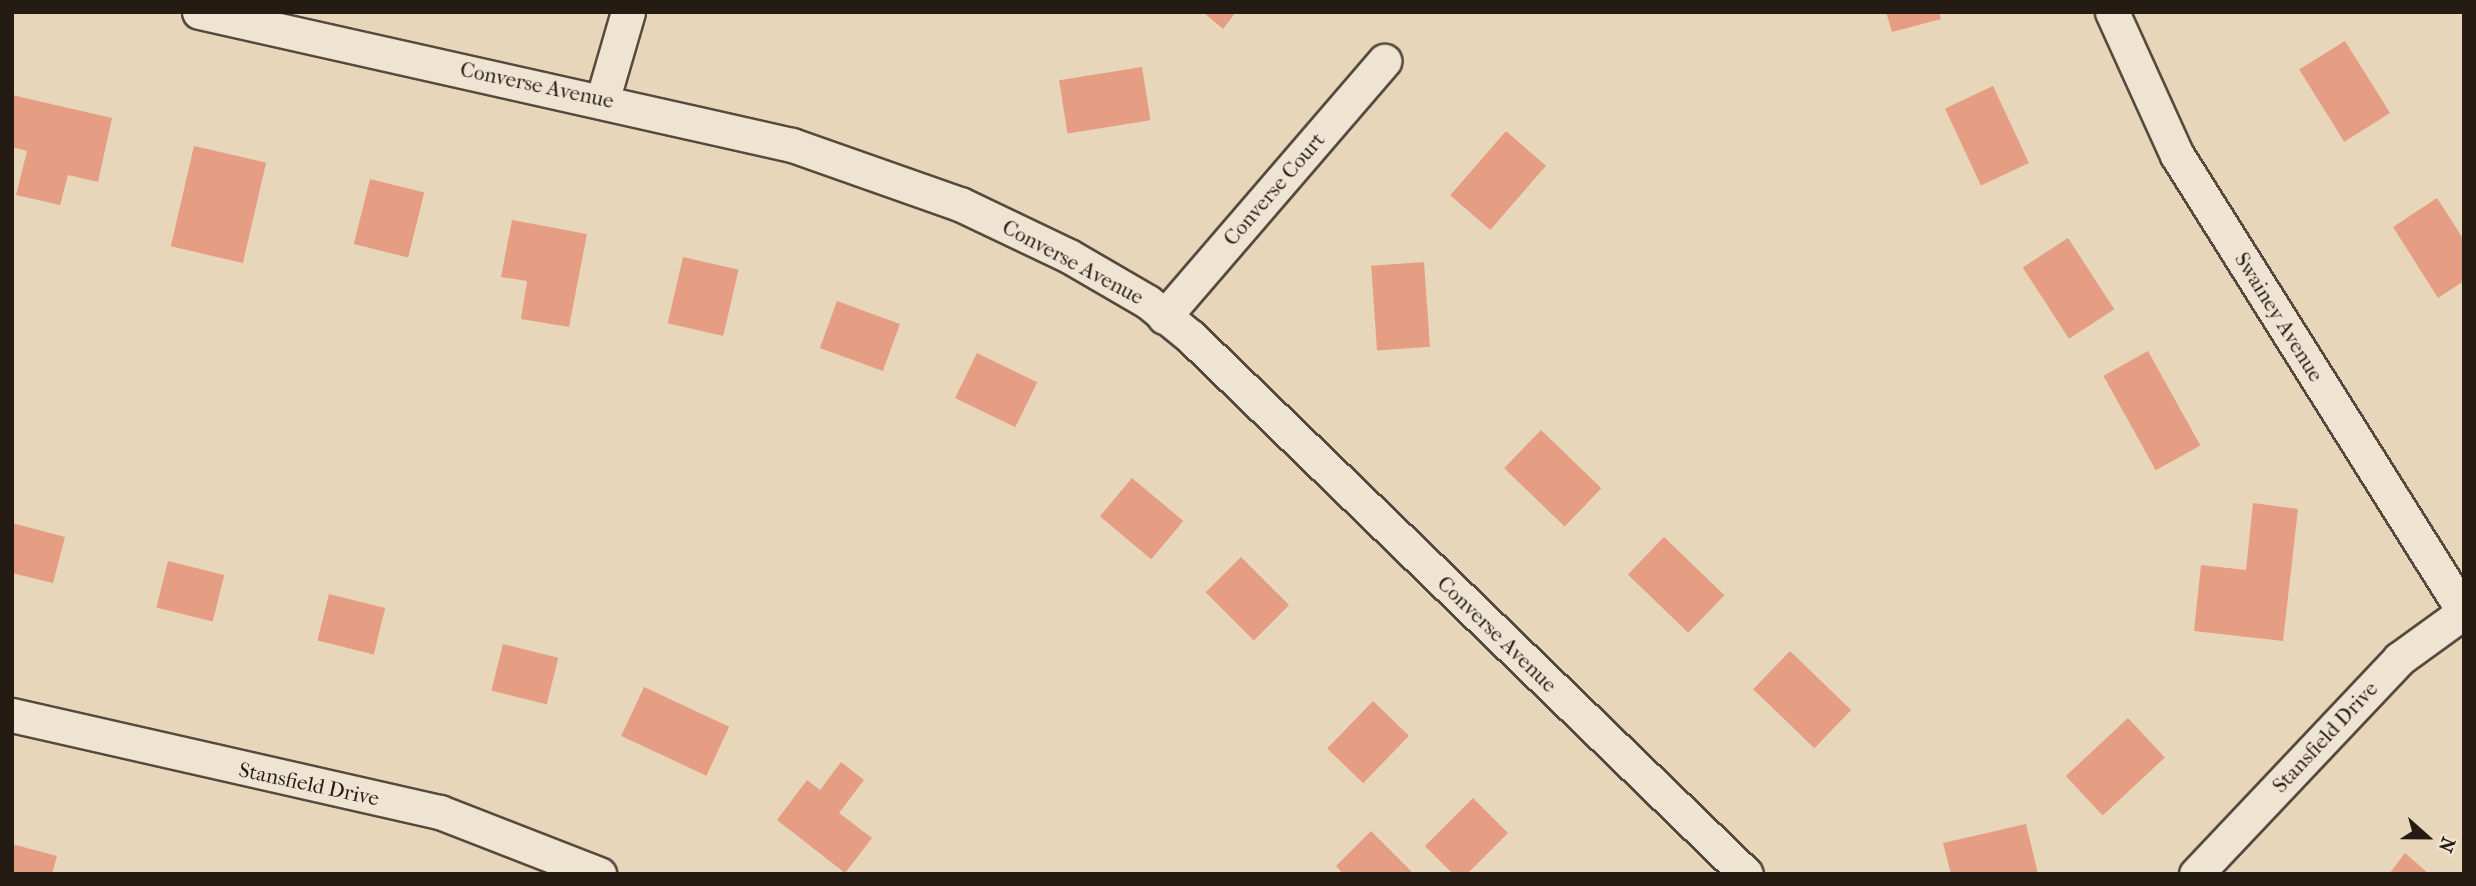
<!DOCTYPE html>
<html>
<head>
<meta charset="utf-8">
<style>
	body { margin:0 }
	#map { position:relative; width:2476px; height:886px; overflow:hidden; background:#e7d6ba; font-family:"IM FELL French Canon",serif }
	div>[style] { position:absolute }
	.building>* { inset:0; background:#e59e84; transform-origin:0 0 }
	.roads { filter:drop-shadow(2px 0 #554a3d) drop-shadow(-2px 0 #554a3d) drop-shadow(0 2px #554a3d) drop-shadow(0 -2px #554a3d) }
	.minor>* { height:33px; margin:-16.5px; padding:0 16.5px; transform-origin:16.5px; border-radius:16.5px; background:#efe4d2 }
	span { translate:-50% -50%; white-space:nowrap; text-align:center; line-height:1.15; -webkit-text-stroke:6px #efe4d2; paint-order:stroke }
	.street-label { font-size:21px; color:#241c13 }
	.frame { position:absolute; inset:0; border:14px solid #241c13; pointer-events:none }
	.north { position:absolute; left:2392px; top:802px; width:70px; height:70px; -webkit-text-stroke:5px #efe4d2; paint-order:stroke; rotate:111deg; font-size:19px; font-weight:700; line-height:28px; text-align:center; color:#241c13 }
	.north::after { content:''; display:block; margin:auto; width:24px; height:32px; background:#241c13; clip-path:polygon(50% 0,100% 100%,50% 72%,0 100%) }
</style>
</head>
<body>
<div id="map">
	<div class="building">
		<div style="clip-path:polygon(1203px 12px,1236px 12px,1223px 29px)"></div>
		<div style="clip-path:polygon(1886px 12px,1939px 12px,1941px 19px,1892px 32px)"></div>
		<div style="left:2345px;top:41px;width:85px;height:54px;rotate:58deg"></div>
		<div style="left:1142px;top:67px;width:54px;height:84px;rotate:81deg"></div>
		<div style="left:1993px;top:86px;width:85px;height:53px;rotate:65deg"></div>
		<div style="clip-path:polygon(12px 95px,112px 118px,98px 182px,68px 175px,60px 205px,16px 195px,27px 151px,12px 147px)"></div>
		<div style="left:1506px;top:131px;width:53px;height:85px;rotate:41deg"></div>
		<div style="left:194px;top:146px;width:74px;height:103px;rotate:13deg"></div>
		<div style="left:370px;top:179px;width:56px;height:67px;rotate:14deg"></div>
		<div style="clip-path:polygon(2437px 198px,2464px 240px,2464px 281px,2438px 298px,2393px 227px)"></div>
		<div style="clip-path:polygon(512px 220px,587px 234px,569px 327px,521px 319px,527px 281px,501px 277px)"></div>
		<div style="left:2068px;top:238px;width:85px;height:54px;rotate:57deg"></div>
		<div style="left:683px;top:257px;width:57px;height:68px;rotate:13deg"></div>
		<div style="left:1424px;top:262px;width:85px;height:53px;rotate:86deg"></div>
		<div style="left:837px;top:301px;width:67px;height:50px;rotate:20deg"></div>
		<div style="left:2148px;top:351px;width:108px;height:51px;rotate:61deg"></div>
		<div style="left:977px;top:353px;width:67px;height:50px;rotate:26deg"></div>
		<div style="left:1541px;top:430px;width:84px;height:53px;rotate:44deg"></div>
		<div style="left:1132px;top:478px;width:67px;height:50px;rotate:40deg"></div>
		<div style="clip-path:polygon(2253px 503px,2298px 509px,2283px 641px,2194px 631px,2201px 565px,2246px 570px)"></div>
		<div style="clip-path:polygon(12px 523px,65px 537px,53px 583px,12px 573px)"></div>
		<div style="left:1664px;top:537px;width:84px;height:52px;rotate:44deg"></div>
		<div style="left:1241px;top:557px;width:68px;height:50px;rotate:45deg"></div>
		<div style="left:168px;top:561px;width:58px;height:48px;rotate:14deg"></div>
		<div style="left:329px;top:594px;width:58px;height:48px;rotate:14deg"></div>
		<div style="left:503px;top:644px;width:57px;height:48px;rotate:14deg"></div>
		<div style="left:1790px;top:651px;width:85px;height:53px;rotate:44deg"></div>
		<div style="left:644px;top:687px;width:94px;height:54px;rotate:25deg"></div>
		<div style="left:1373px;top:701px;width:50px;height:66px;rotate:44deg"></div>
		<div style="left:2128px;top:718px;width:54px;height:85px;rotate:47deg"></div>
		<div style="clip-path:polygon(841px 762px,864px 780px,839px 813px,872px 838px,845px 873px,777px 820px,807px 780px,820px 790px)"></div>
		<div style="clip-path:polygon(1473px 798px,1508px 833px,1467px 874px,1453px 874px,1425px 846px)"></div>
		<div style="clip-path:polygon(2026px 824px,2038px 874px,1951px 874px,1943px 843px)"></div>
		<div style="clip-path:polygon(1371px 831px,1414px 874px,1343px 874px,1336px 866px)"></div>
		<div style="clip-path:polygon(12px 844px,57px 856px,52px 874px,12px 874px)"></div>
		<div style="clip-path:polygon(2405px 853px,2429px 874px,2389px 874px)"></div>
	</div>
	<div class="roads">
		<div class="minor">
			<div style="left:199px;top:12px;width:608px;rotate:12.64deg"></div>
			<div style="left:792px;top:145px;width:178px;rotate:19.4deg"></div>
			<div style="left:960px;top:204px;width:121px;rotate:25.5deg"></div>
			<div style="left:1069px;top:256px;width:91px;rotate:30.2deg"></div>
			<div style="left:1148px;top:302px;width:55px;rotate:39.1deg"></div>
			<div style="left:1191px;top:337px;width:772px;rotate:44.06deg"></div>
			<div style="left:2112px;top:12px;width:157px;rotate:65.6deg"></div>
			<div style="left:2177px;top:155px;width:540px;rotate:57.87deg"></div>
			<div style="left:603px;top:98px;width:90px;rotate:-73.8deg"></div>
			<div style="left:1164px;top:317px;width:338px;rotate:-49.3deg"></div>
			<div style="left:12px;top:715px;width:439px;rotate:12.8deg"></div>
			<div style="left:440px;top:812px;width:171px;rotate:21.3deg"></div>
			<div style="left:2196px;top:874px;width:296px;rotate:-46.6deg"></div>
			<div style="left:2399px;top:659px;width:80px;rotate:-35.9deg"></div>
		</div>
	</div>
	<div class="street-label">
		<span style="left:537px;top:85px;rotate:12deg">Converse Avenue</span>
		<span style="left:1274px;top:189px;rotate:-49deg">Converse Court</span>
		<span style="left:1073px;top:262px;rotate:28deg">Converse Avenue</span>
		<span style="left:2279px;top:317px;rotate:58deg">Swainey Avenue</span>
		<span style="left:1497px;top:634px;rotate:44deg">Converse Avenue</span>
		<span style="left:2325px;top:737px;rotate:-47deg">Stansfield Drive</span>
		<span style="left:309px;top:784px;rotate:12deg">Stansfield Drive</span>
	</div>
	<div class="frame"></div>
	<div class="north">N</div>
</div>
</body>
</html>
